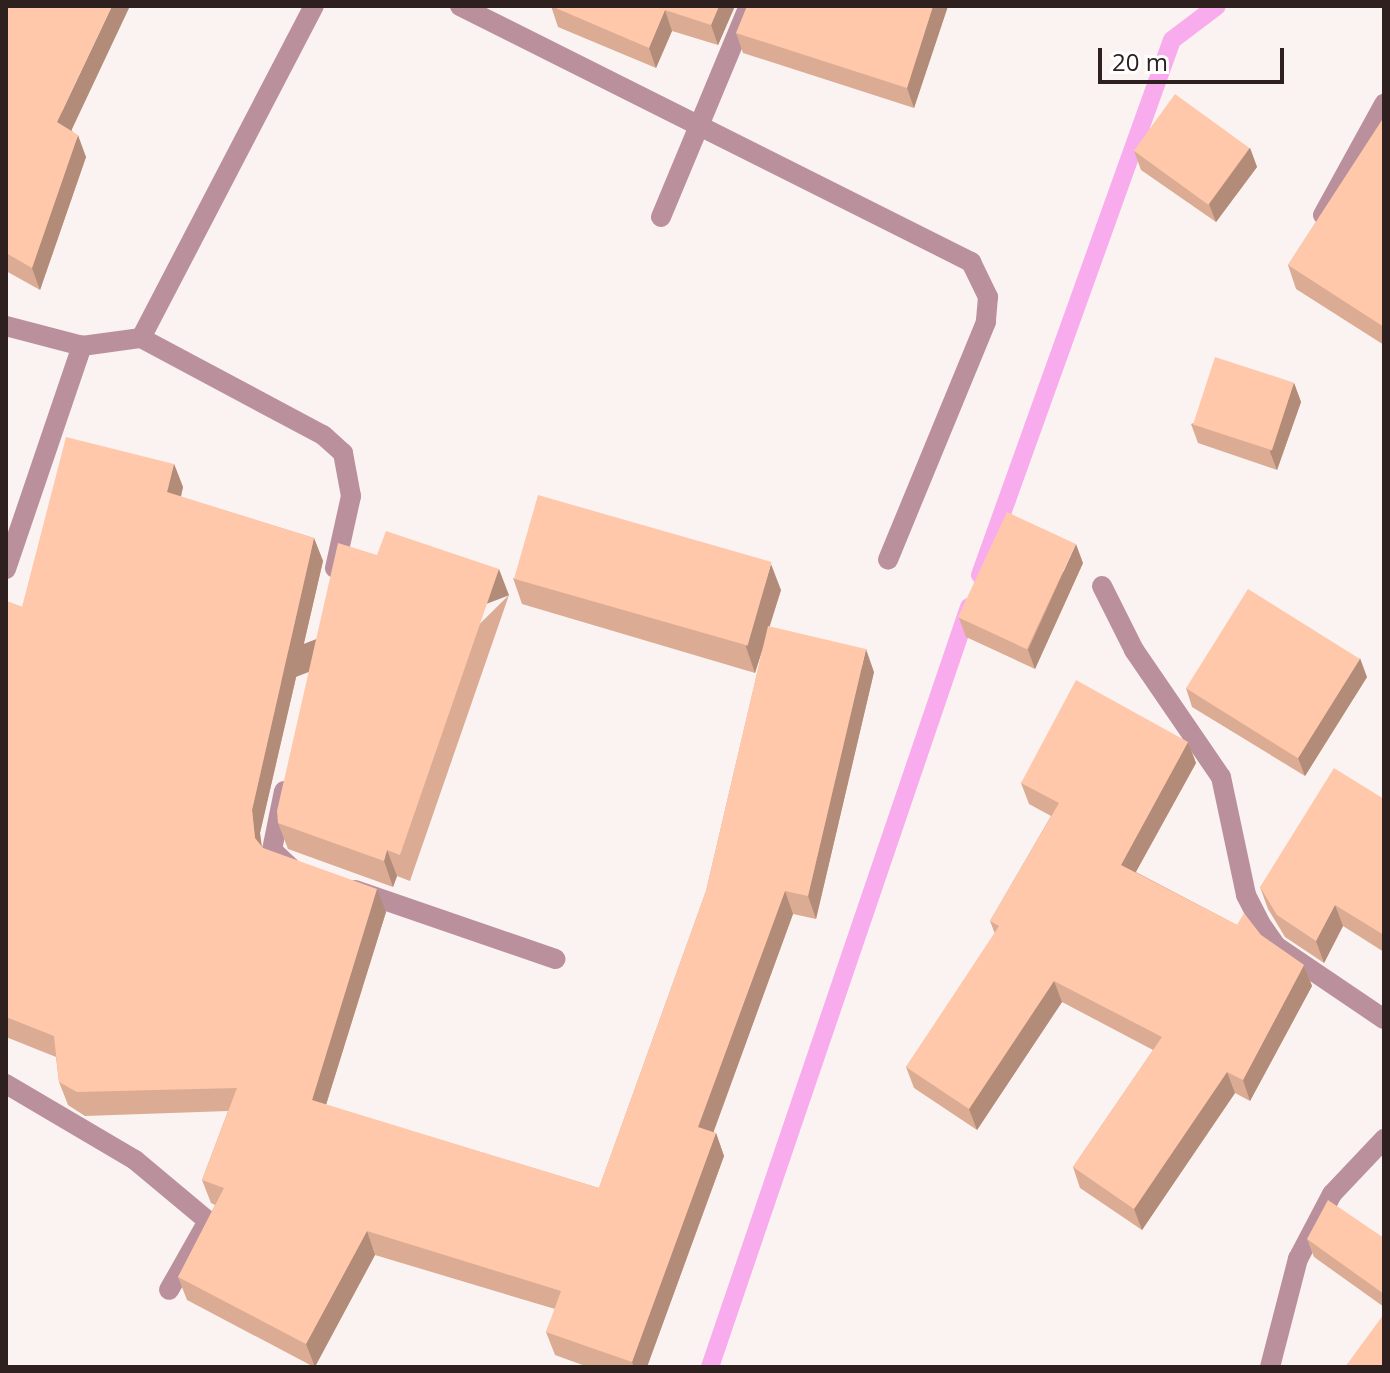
<!DOCTYPE html>
<html>
<head>
<meta charset="utf-8">
<style>
	body { margin:0 }
	#map { position:relative; width:1390px; height:1373px; overflow:hidden; background:#fbf3f2; font-family:"Open Sans",sans-serif }
	div>[style] { position:absolute }
	.stream>* { height:18px; margin:-9px; padding:0 9px; transform-origin:9px; border-radius:9px; background:#f9aced }
	.street>* { height:20px; margin:-10px; padding:0 10px; transform-origin:10px; border-radius:10px; background:#bb909d }
	.wall>* { inset:0; background:#dbac93 }
	.shaded-wall>* { inset:0; background:#b28c78; transform-origin:0 0 }
	.building>* { inset:0; background:#ffc8ab; transform-origin:0 0 }
	span { translate:-50% -50%; white-space:nowrap; text-align:center; line-height:1.15; -webkit-text-stroke:8px #fff; paint-order:stroke }
	.frame { position:absolute; inset:0; border:8px solid #2d201f; pointer-events:none }
	.scale { position:absolute; left:1098px; top:48px; width:186px; height:36px; box-sizing:border-box; border:4px solid #2d201f; border-top:0; padding-left:10px; font-size:24px; line-height:28px; white-space:nowrap; color:#2d201f; -webkit-text-stroke:6px #fff; paint-order:stroke }
</style>
</head>
<body>
<div id="map">
	<div class="stream">
		<div style="left:980px;top:575px;width:568px;rotate:-70.26deg"></div>
		<div style="left:1172px;top:40px;width:56px;rotate:-37.1deg"></div>
		<div style="left:710px;top:1367px;width:803px;rotate:-71.18deg"></div>
	</div>
	<div class="street">
		<div style="left:460px;top:6px;width:572px;rotate:26.61deg"></div>
		<div style="left:971px;top:262px;width:39px;rotate:64deg"></div>
		<div style="left:988px;top:297px;width:25px;rotate:95deg"></div>
		<div style="left:986px;top:322px;width:257px;rotate:112.4deg"></div>
		<div style="left:1323px;top:215px;width:127px;rotate:-61.2deg"></div>
		<div style="left:661px;top:217px;width:229px;rotate:-67.4deg"></div>
		<div style="left:6px;top:326px;width:79px;rotate:14.7deg"></div>
		<div style="left:82px;top:346px;width:60px;rotate:-7.7deg"></div>
		<div style="left:141px;top:338px;width:374px;rotate:-62.5deg"></div>
		<div style="left:141px;top:338px;width:206px;rotate:28.1deg"></div>
		<div style="left:323px;top:435px;width:27px;rotate:42deg"></div>
		<div style="left:343px;top:453px;width:44px;rotate:79.5deg"></div>
		<div style="left:351px;top:496px;width:74px;rotate:102.5deg"></div>
		<div style="left:6px;top:569px;width:236px;rotate:-71.2deg"></div>
		<div style="left:1102px;top:586px;width:72px;rotate:63.4deg"></div>
		<div style="left:1134px;top:650px;width:154px;rotate:55.6deg"></div>
		<div style="left:1221px;top:777px;width:121px;rotate:78deg"></div>
		<div style="left:1246px;top:895px;width:31px;rotate:63deg"></div>
		<div style="left:1260px;top:923px;width:28px;rotate:55deg"></div>
		<div style="left:1276px;top:946px;width:130px;rotate:34.1deg"></div>
		<div style="left:284px;top:791px;width:60px;rotate:101.5deg"></div>
		<div style="left:272px;top:850px;width:26px;rotate:43deg"></div>
		<div style="left:355px;top:890px;width:212px;rotate:19deg"></div>
		<div style="left:6px;top:1084px;width:150px;rotate:30.5deg"></div>
		<div style="left:135px;top:1160px;width:95px;rotate:39.9deg"></div>
		<div style="left:208px;top:1221px;width:79px;rotate:119.5deg"></div>
		<div style="left:1270px;top:1367px;width:112px;rotate:-75.5deg"></div>
		<div style="left:1298px;top:1259px;width:73px;rotate:-62.4deg"></div>
		<div style="left:1332px;top:1194px;width:76px;rotate:-46.6deg"></div>
	</div>
	<div class="wall">
		<div style="clip-path:polygon(6px 6px,86px 157px,40px 290px,6px 271px)"></div>
		<div style="clip-path:polygon(551px 6px,735px 6px,718px 45px,672px 31px,656px 68px,558px 27px)"></div>
		<div style="clip-path:polygon(948px 6px,914px 108px,743px 53px,736px 33px)"></div>
		<div style="clip-path:polygon(1384px 117px,1384px 345px,1296px 289px,1288px 265px)"></div>
		<div style="clip-path:polygon(1250px 148px,1257px 167px,1216px 222px,1141px 170px,1134px 151px)"></div>
		<div style="clip-path:polygon(1294px 383px,1301px 402px,1277px 470px,1198px 443px,1191px 424px)"></div>
		<div style="clip-path:polygon(174px 464px,183px 487px,181px 497px,314px 538px,323px 561px,260px 833px,262px 846px,263px 848px,386px 912px,326px 1105px,599px 1188px,706px 891px,763px 648px,755px 673px,522px 604px,513px 578px,781px 590px,769px 627px,874px 672px,816px 919px,793px 914px,713px 1132px,716px 1133px,724px 1156px,647px 1367px,588px 1367px,555px 1355px,546px 1332px,555px 1309px,375px 1255px,314px 1367px,187px 1300px,178px 1277px,215px 1205px,211px 1203px,202px 1180px,228px 1111px,85px 1116px,68px 1105px,59px 1082px,56px 1057px,6px 1037px,6px 601px,22px 607px)"></div>
		<div style="clip-path:polygon(1083px 563px,1035px 669px,966px 637px,959px 618px)"></div>
		<div style="clip-path:polygon(509px 595px,410px 881px,397px 876px,393px 887px,288px 849px,278px 823px)"></div>
		<div style="clip-path:polygon(1367px 677px,1305px 776px,1192px 707px,1186px 688px)"></div>
		<div style="clip-path:polygon(1188px 742px,1196px 763px,1136px 872px,1237px 925px,1261px 935px,1304px 965px,1312px 986px,1250px 1101px,1235px 1093px,1142px 1230px,1080px 1188px,1073px 1167px,1153px 1050px,1062px 1002px,977px 1130px,914px 1088px,906px 1067px,995px 934px,990px 921px,1051px 816px,1029px 804px,1021px 783px)"></div>
		<div style="clip-path:polygon(1384px 799px,1384px 952px,1343px 926px,1324px 963px,1285px 937px,1268px 909px,1260px 887px)"></div>
		<div style="clip-path:polygon(1384px 1238px,1384px 1307px,1314px 1257px,1307px 1239px)"></div>
	</div>
	<div class="shaded-wall">
		<div style="clip-path:polygon(112px 6px,130px 6px,65px 144px,57px 122px)"></div>
		<div style="clip-path:polygon(719px 6px,735px 6px,718px 45px,711px 25px)"></div>
		<div style="clip-path:polygon(933px 6px,948px 6px,914px 108px,907px 88px)"></div>
		<div style="clip-path:polygon(665px 10px,672px 31px,656px 68px,649px 48px)"></div>
		<div style="clip-path:polygon(78px 135px,86px 157px,40px 290px,32px 268px)"></div>
		<div style="clip-path:polygon(1250px 148px,1257px 167px,1216px 222px,1209px 204px)"></div>
		<div style="clip-path:polygon(1294px 383px,1301px 402px,1277px 470px,1270px 452px)"></div>
		<div style="clip-path:polygon(174px 464px,183px 487px,176px 516px,167px 492px)"></div>
		<div style="clip-path:polygon(314px 538px,323px 561px,260px 833px,263px 861px,255px 838px,252px 810px)"></div>
		<div style="clip-path:polygon(1076px 544px,1083px 563px,1035px 669px,1028px 650px)"></div>
		<div style="clip-path:polygon(771px 564px,781px 590px,755px 673px,746px 647px)"></div>
		<div style="left:499px;top:569px;width:28px;height:303px;rotate:69deg"></div>
		<div style="clip-path:polygon(866px 649px,874px 672px,816px 919px,808px 896px)"></div>
		<div style="clip-path:polygon(1360px 658px,1367px 677px,1305px 776px,1298px 758px)"></div>
		<div style="clip-path:polygon(1188px 742px,1196px 763px,1128px 886px,1121px 865px)"></div>
		<div style="clip-path:polygon(387px 850px,397px 876px,393px 887px,384px 861px)"></div>
		<div style="clip-path:polygon(377px 889px,386px 912px,320px 1124px,312px 1100px)"></div>
		<div style="clip-path:polygon(785px 891px,793px 914px,707px 1150px,698px 1127px)"></div>
		<div style="clip-path:polygon(1335px 905px,1343px 926px,1324px 963px,1316px 941px)"></div>
		<div style="clip-path:polygon(1304px 965px,1312px 986px,1250px 1101px,1243px 1080px)"></div>
		<div style="clip-path:polygon(1054px 981px,1062px 1002px,977px 1130px,969px 1109px)"></div>
		<div style="clip-path:polygon(1227px 1072px,1235px 1093px,1142px 1230px,1134px 1209px)"></div>
		<div style="clip-path:polygon(716px 1133px,724px 1156px,647px 1367px,634px 1367px,632px 1362px)"></div>
		<div style="clip-path:polygon(367px 1231px,375px 1255px,315px 1367px,306px 1344px)"></div>
	</div>
	<div class="building">
		<div style="clip-path:polygon(6px 6px,112px 6px,57px 122px,78px 135px,32px 268px,6px 253px)"></div>
		<div style="clip-path:polygon(551px 6px,719px 6px,711px 25px,665px 10px,649px 48px)"></div>
		<div style="clip-path:polygon(747px 6px,933px 6px,907px 88px,736px 33px)"></div>
		<div style="left:1175px;top:94px;width:92px;height:70px;rotate:36deg"></div>
		<div style="clip-path:polygon(1384px 117px,1384px 327px,1288px 265px)"></div>
		<div style="left:1215px;top:357px;width:83px;height:71px;rotate:18deg"></div>
		<div style="clip-path:polygon(66px 437px,174px 464px,167px 492px,314px 538px,252px 810px,255px 838px,263px 848px,377px 889px,312px 1100px,599px 1188px,706px 891px,768px 626px,866px 649px,808px 896px,785px 891px,698px 1127px,716px 1133px,632px 1362px,546px 1332px,561px 1291px,367px 1231px,306px 1344px,178px 1277px,224px 1188px,202px 1180px,237px 1088px,77px 1092px,59px 1082px,54px 1036px,6px 1017px,6px 601px,22px 607px)"></div>
		<div style="left:538px;top:495px;width:243px;height:87px;rotate:16deg"></div>
		<div style="left:1007px;top:512px;width:76px;height:116px;rotate:25deg"></div>
		<div style="clip-path:polygon(386px 531px,499px 569px,400px 855px,387px 850px,384px 861px,278px 823px,277px 811px,338px 543px,377px 555px)"></div>
		<div style="left:1248px;top:589px;width:132px;height:117px;rotate:32deg"></div>
		<div style="clip-path:polygon(1076px 680px,1188px 742px,1121px 865px,1237px 925px,1244px 913px,1261px 935px,1304px 965px,1243px 1080px,1227px 1072px,1134px 1209px,1073px 1167px,1162px 1037px,1054px 981px,969px 1109px,906px 1067px,999px 926px,990px 921px,1059px 803px,1021px 783px)"></div>
		<div style="clip-path:polygon(1334px 768px,1384px 799px,1384px 935px,1335px 905px,1316px 941px,1277px 915px,1260px 887px)"></div>
		<div style="clip-path:polygon(1328px 1200px,1384px 1238px,1384px 1294px,1307px 1239px)"></div>
		<div style="clip-path:polygon(1384px 1314px,1384px 1367px,1345px 1367px)"></div>
	</div>
	<div class="frame"></div>
	<div class="scale">20 m</div>
</div>
</body>
</html>
